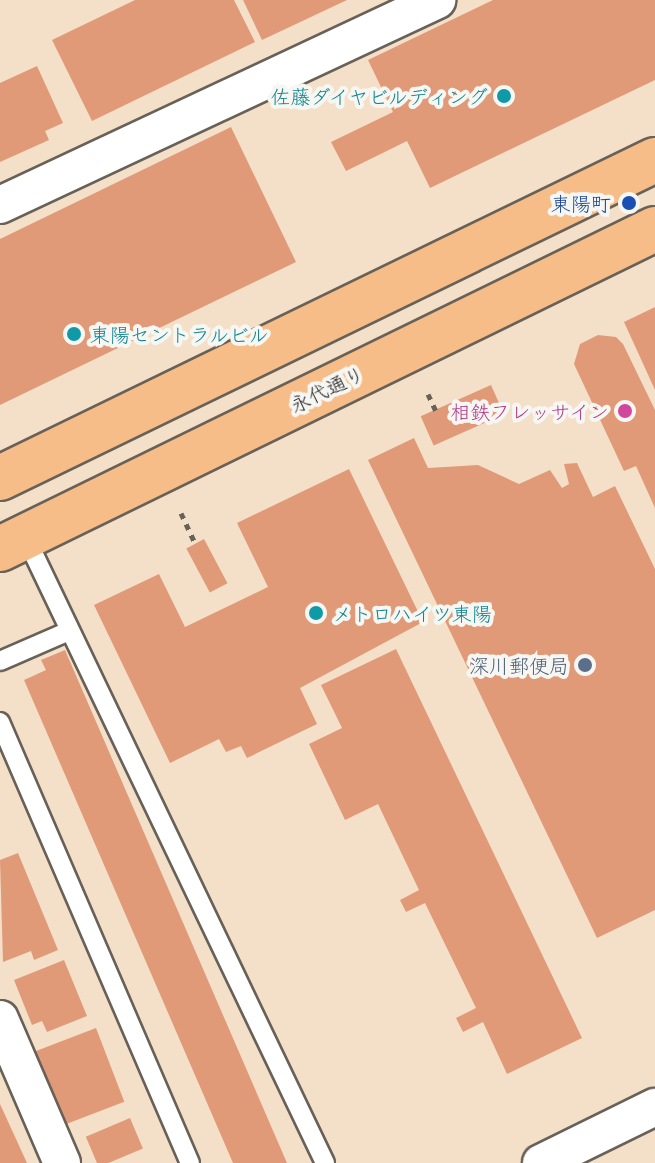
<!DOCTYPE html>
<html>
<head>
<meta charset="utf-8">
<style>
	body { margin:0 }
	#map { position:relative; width:655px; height:1163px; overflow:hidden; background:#f4e0c8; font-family:Mali,"Klee One",sans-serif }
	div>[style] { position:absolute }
	.building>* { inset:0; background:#e19a78; transform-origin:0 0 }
	.path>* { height:5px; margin-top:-2.5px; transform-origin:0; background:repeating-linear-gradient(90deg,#686158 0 6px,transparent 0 12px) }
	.roads { filter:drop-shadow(2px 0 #686158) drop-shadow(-2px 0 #686158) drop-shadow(0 2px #686158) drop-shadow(0 -2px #686158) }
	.service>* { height:18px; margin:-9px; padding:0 9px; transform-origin:9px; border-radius:9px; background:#fff }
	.minor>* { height:36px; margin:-18px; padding:0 18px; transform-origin:18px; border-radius:18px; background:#fff }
	.primary>* { height:44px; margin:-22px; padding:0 22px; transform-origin:22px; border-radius:22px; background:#f7bd88 }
	.dots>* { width:22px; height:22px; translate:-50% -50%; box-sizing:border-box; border:4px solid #f6f6f2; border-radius:50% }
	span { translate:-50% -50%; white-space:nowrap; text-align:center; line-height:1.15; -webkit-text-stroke:8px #f6f6f2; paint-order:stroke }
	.culture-label { font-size:20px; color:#0d838f }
	.right { translate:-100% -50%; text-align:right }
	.left { translate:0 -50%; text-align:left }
	.transit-label { font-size:20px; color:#164399 }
	.street-label { font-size:20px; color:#1c1c1c }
	.hotel-label { font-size:20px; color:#b23c85 }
	.service-label { font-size:20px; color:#4e5e75 }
</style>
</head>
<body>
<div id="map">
	<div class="building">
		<div style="clip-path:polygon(135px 0,234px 0,255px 42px,92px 121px,52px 40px)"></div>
		<div style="clip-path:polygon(243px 0,347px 0,262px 40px)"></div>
		<div style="clip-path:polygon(493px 0,655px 0,655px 80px,430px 188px,407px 141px,346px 171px,331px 142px,393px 112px,368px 60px)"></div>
		<div style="clip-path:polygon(37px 66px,63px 123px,45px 131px,49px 140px,0 162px,0 83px)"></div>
		<div style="clip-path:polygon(231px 127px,296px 262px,0 405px,0 239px)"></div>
		<div style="clip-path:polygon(655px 307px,655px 390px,624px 322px)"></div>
		<div style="clip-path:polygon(598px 335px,616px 337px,623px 344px,655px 410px,655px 508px,636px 466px,624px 471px,574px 364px,580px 344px)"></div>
		<div style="left:491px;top:385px;width:32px;height:77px;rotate:66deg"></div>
		<div style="clip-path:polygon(414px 438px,428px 468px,478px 465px,519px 484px,550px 470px,562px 488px,569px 484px,564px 464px,577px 463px,593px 497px,615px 486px,655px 569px,655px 910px,597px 938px,368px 460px)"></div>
		<div style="clip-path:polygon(349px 469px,423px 622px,300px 688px,317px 724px,247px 758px,241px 746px,226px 752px,219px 739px,170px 763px,94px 605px,159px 574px,185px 627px,268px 587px,237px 523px)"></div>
		<div style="left:204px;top:539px;width:50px;height:20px;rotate:62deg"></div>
		<div style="clip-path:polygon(396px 649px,582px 1038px,507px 1074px,483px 1022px,463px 1032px,456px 1018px,476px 1008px,425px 903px,406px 912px,400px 900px,419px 890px,378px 804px,345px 820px,309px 744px,342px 728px,321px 685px)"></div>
		<div style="clip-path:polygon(65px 650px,287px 1163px,233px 1163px,24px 680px,46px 670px,41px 660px)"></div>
		<div style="clip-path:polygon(18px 853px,58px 950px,34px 960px,31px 951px,3px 962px,0 860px)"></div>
		<div style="clip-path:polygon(64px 960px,87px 1016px,47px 1032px,42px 1021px,32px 1025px,14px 980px)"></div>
		<div style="left:96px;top:1028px;width:79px;height:67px;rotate:69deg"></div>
		<div style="clip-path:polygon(0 1104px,27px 1163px,0 1163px)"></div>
		<div style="left:130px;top:1118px;width:33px;height:48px;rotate:67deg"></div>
	</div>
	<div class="path">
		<div style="left:428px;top:394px;width:19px;rotate:65deg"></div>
		<div style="left:181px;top:513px;width:33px;rotate:65deg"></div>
	</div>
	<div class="roads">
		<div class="service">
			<div style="left:25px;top:536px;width:695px;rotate:64.43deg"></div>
			<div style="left:0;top:661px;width:75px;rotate:-23.5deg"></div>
			<div style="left:0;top:722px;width:480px;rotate:66.7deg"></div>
		</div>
		<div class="minor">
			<div style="left:0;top:205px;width:483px;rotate:-25.1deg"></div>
			<div style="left:0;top:1019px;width:157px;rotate:66.7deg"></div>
			<div style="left:541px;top:1163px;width:127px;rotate:-26.2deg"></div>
		</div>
		<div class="primary">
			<div style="left:0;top:478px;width:728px;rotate:-25.9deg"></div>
			<div style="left:0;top:549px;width:729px;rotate:-26.04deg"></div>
		</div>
	</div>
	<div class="dots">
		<div style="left:504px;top:96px;background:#0f9aa8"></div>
		<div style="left:629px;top:203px;background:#1a4fb4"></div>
		<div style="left:74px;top:334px;background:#0f9aa8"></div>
		<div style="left:625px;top:411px;background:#d1479c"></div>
		<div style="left:316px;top:613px;background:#0f9aa8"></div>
		<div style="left:585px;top:665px;background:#5c6f8a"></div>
	</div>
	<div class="culture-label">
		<span class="right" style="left:488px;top:96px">佐藤ダイヤビルディング</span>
		<span class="left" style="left:90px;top:334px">東陽セントラルビル</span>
		<span class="left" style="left:332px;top:613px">メトロハイツ東陽</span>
	</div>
	<div class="transit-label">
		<span class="right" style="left:611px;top:203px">東陽町</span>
	</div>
	<div class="street-label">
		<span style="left:327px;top:389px;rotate:-26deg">永代通り</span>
	</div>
	<div class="hotel-label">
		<span class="right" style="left:609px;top:411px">相鉄フレッサイン</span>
	</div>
	<div class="service-label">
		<span class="right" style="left:569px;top:665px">深川郵便局</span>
	</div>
</div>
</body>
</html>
